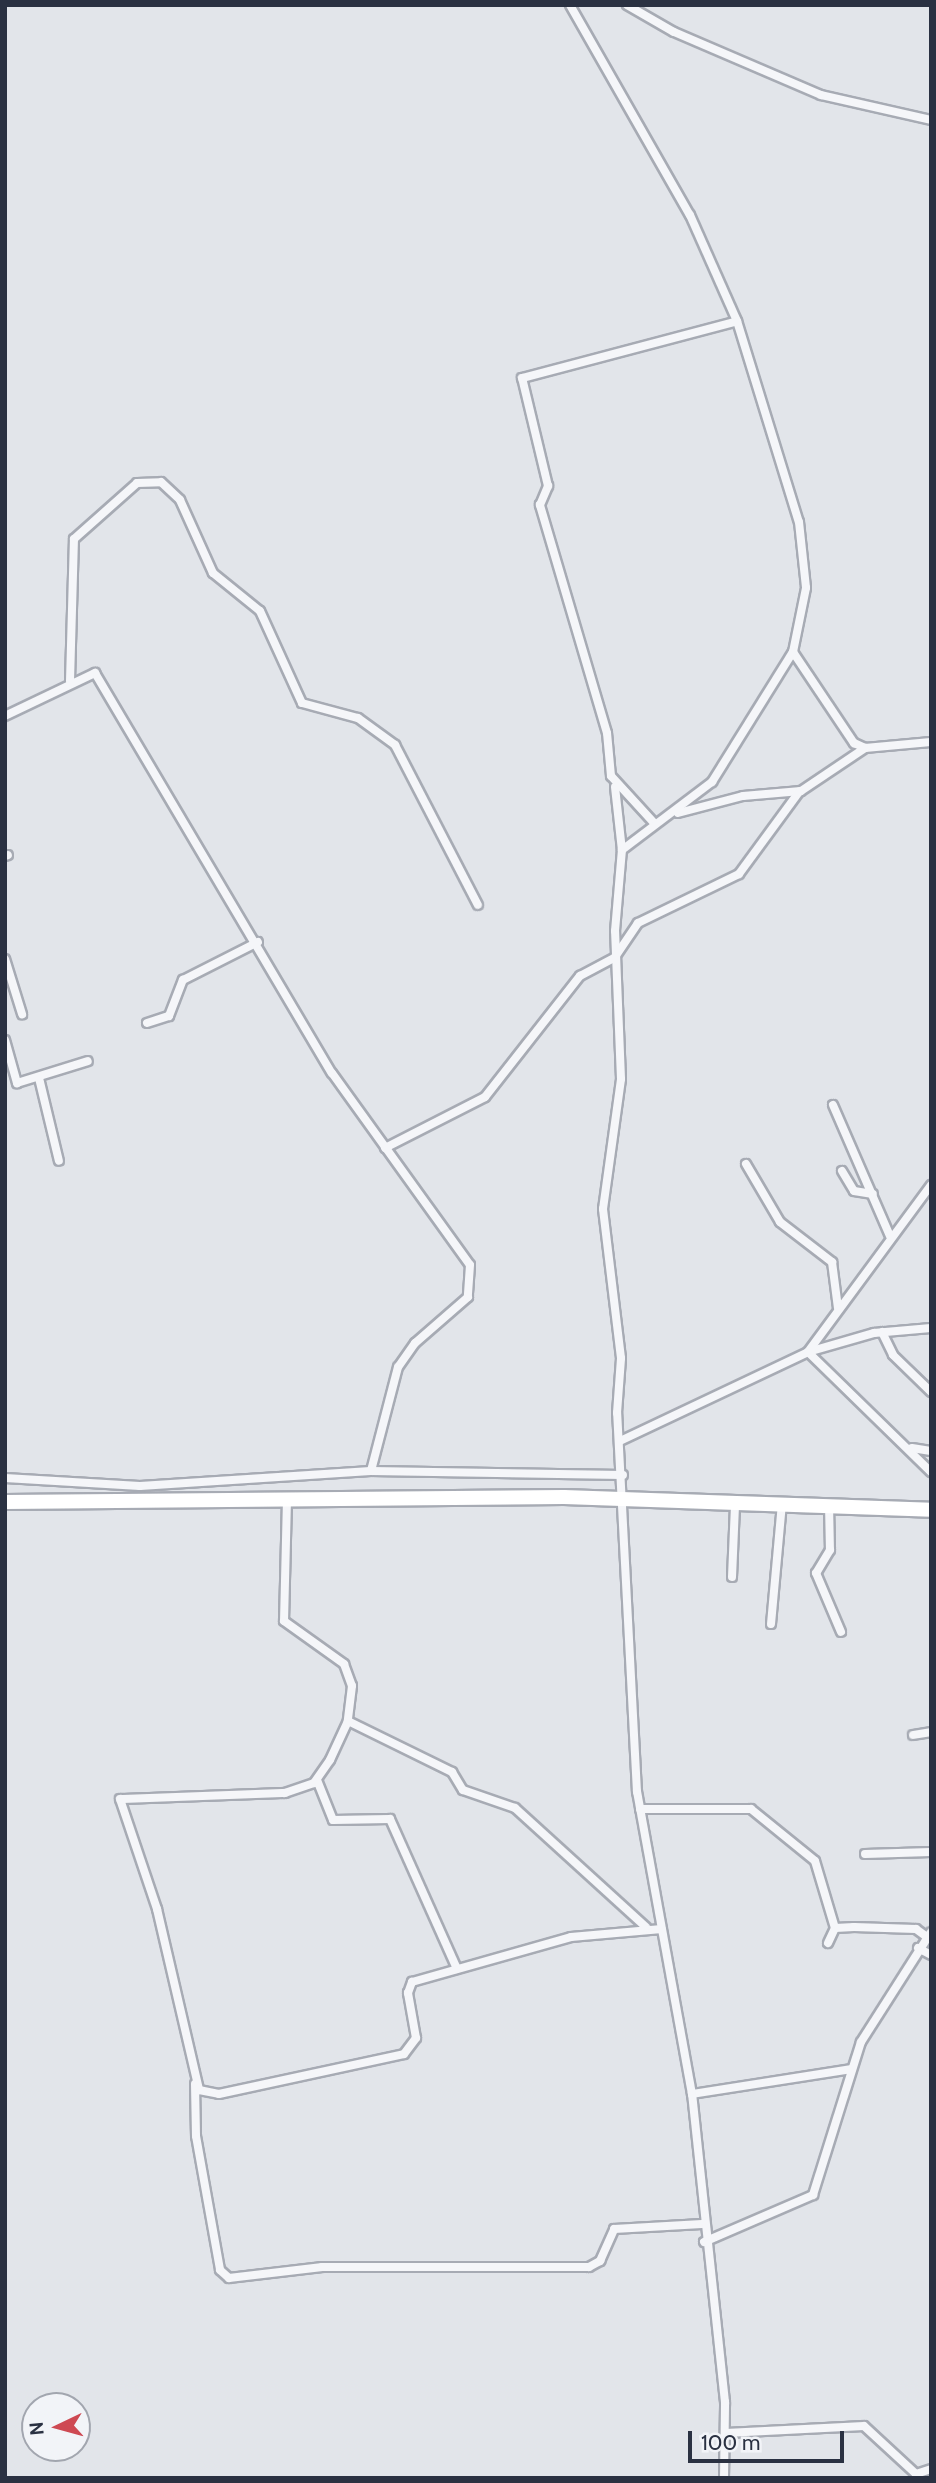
<!DOCTYPE html>
<html>
<head>
<meta charset="utf-8">
<style>
	body { margin:0 }
	#map { position:relative; width:936px; height:2483px; overflow:hidden; background:#e2e5ea; font-family:Cabin,sans-serif }
	div>[style] { position:absolute }
	.roads { filter:drop-shadow(2px 0 #a7abb4) drop-shadow(-2px 0 #a7abb4) drop-shadow(0 2px #a7abb4) drop-shadow(0 -2px #a7abb4) }
	.street>* { height:8px; margin:-4px; padding:0 4px; transform-origin:4px; border-radius:4px; background:#f5f6f9 }
	.highway>* { height:14px; margin:-7px; padding:0 7px; transform-origin:7px; border-radius:7px; background:#fff }
	span { translate:-50% -50%; white-space:nowrap; text-align:center; line-height:1.15; -webkit-text-stroke:5px #f2f4f8; paint-order:stroke }
	.frame { position:absolute; inset:0; border:7px solid #2a3142; pointer-events:none }
	.north { position:absolute; left:21px; top:2392px; width:70px; height:70px; box-sizing:border-box; background:#f2f4f8; border:2px solid #a2a6af; border-radius:50%; rotate:265deg; font-size:19px; font-weight:700; line-height:28px; text-align:center; color:#2a3142 }
	.north::after { content:''; display:block; margin:auto; width:24px; height:32px; background:#ce4953; clip-path:polygon(50% 0,100% 100%,50% 72%,0 100%) }
	.scale { position:absolute; left:688px; top:2431px; width:156px; height:32px; box-sizing:border-box; border:4px solid #2a3142; border-top:0; padding-left:9px; font-size:21px; line-height:24px; white-space:nowrap; color:#2a3142; -webkit-text-stroke:5px #f2f4f8; paint-order:stroke }
</style>
</head>
<body>
<div id="map">
	<div class="roads">
		<div class="street">
			<div style="left:570px;top:5px;width:242px;rotate:60.3deg"></div>
			<div style="left:690px;top:215px;width:116px;rotate:66.1deg"></div>
			<div style="left:737px;top:321px;width:210px;rotate:72.9deg"></div>
			<div style="left:799px;top:522px;width:66px;rotate:83.9deg"></div>
			<div style="left:806px;top:588px;width:65px;rotate:101.5deg"></div>
			<div style="left:793px;top:652px;width:110px;rotate:56.2deg"></div>
			<div style="left:854px;top:743px;width:12px;rotate:24deg"></div>
			<div style="left:865px;top:748px;width:66px;rotate:-5.2deg"></div>
			<div style="left:627px;top:5px;width:54px;rotate:29.9deg"></div>
			<div style="left:674px;top:32px;width:160px;rotate:23.2deg"></div>
			<div style="left:821px;top:95px;width:113px;rotate:12.8deg"></div>
			<div style="left:70px;top:681px;width:142px;rotate:-88.4deg"></div>
			<div style="left:74px;top:539px;width:84px;rotate:-41.6deg"></div>
			<div style="left:137px;top:483px;width:24px;rotate:-2deg"></div>
			<div style="left:161px;top:482px;width:26px;rotate:43deg"></div>
			<div style="left:180px;top:500px;width:80px;rotate:65.7deg"></div>
			<div style="left:213px;top:573px;width:60px;rotate:39deg"></div>
			<div style="left:260px;top:611px;width:101px;rotate:65.5deg"></div>
			<div style="left:302px;top:703px;width:58px;rotate:15deg"></div>
			<div style="left:358px;top:718px;width:46px;rotate:36.1deg"></div>
			<div style="left:395px;top:745px;width:180px;rotate:62.6deg"></div>
			<div style="left:5px;top:716px;width:100px;rotate:-25.5deg"></div>
			<div style="left:95px;top:673px;width:465px;rotate:59.4deg"></div>
			<div style="left:332px;top:1073px;width:236px;rotate:54.3deg"></div>
			<div style="left:470px;top:1265px;width:32px;rotate:94deg"></div>
			<div style="left:468px;top:1297px;width:70px;rotate:139deg"></div>
			<div style="left:415px;top:1343px;width:29px;rotate:125deg"></div>
			<div style="left:398px;top:1367px;width:107px;rotate:104.6deg"></div>
			<div style="left:615px;top:787px;width:63px;rotate:83.7deg"></div>
			<div style="left:678px;top:813px;width:67px;rotate:-14.7deg"></div>
			<div style="left:743px;top:796px;width:58px;rotate:-4.9deg"></div>
			<div style="left:801px;top:791px;width:77px;rotate:-33.9deg"></div>
			<div style="left:655px;top:824px;width:65px;rotate:-132.5deg"></div>
			<div style="left:611px;top:776px;width:43px;rotate:-95.3deg"></div>
			<div style="left:607px;top:733px;width:238px;rotate:-106.4deg"></div>
			<div style="left:540px;top:505px;width:21px;rotate:-67deg"></div>
			<div style="left:548px;top:486px;width:111px;rotate:-103.5deg"></div>
			<div style="left:522px;top:378px;width:222px;rotate:-14.8deg"></div>
			<div style="left:5px;top:856px;width:3px;rotate:-18deg"></div>
			<div style="left:5px;top:959px;width:58px;rotate:72.8deg"></div>
			<div style="left:147px;top:1023px;width:23px;rotate:-18deg"></div>
			<div style="left:169px;top:1016px;width:39px;rotate:-69deg"></div>
			<div style="left:183px;top:980px;width:84px;rotate:-26.9deg"></div>
			<div style="left:5px;top:1040px;width:45px;rotate:74.4deg"></div>
			<div style="left:17px;top:1083px;width:74px;rotate:-17.2deg"></div>
			<div style="left:39px;top:1078px;width:85px;rotate:76.5deg"></div>
			<div style="left:833px;top:1105px;width:143px;rotate:66.5deg"></div>
			<div style="left:385px;top:1148px;width:112px;rotate:-27deg"></div>
			<div style="left:485px;top:1097px;width:154px;rotate:-51.9deg"></div>
			<div style="left:580px;top:976px;width:40px;rotate:-28deg"></div>
			<div style="left:615px;top:957px;width:41px;rotate:-55.9deg"></div>
			<div style="left:638px;top:923px;width:112px;rotate:-25.9deg"></div>
			<div style="left:739px;top:874px;width:102px;rotate:-53.8deg"></div>
			<div style="left:746px;top:1164px;width:67px;rotate:59.6deg"></div>
			<div style="left:780px;top:1222px;width:66px;rotate:37.6deg"></div>
			<div style="left:832px;top:1262px;width:46px;rotate:82.6deg"></div>
			<div style="left:842px;top:1171px;width:23px;rotate:59deg"></div>
			<div style="left:854px;top:1191px;width:19px;rotate:9deg"></div>
			<div style="left:931px;top:1185px;width:207px;rotate:126.4deg"></div>
			<div style="left:808px;top:1352px;width:172px;rotate:44.3deg"></div>
			<div style="left:882px;top:1332px;width:25px;rotate:64deg"></div>
			<div style="left:893px;top:1355px;width:53px;rotate:44.2deg"></div>
			<div style="left:620px;top:1441px;width:208px;rotate:-25.3deg"></div>
			<div style="left:808px;top:1352px;width:69px;rotate:-16.1deg"></div>
			<div style="left:874px;top:1333px;width:57px;rotate:-5deg"></div>
			<div style="left:912px;top:1448px;width:19px;rotate:9deg"></div>
			<div style="left:5px;top:1478px;width:135px;rotate:3.4deg"></div>
			<div style="left:140px;top:1486px;width:231px;rotate:-3.7deg"></div>
			<div style="left:371px;top:1471px;width:252px;rotate:0.9deg"></div>
			<div style="left:287px;top:1499px;width:122px;rotate:91.4deg"></div>
			<div style="left:284px;top:1621px;width:74px;rotate:35.6deg"></div>
			<div style="left:344px;top:1664px;width:23px;rotate:70deg"></div>
			<div style="left:352px;top:1686px;width:35px;rotate:97deg"></div>
			<div style="left:348px;top:1721px;width:43px;rotate:114.8deg"></div>
			<div style="left:330px;top:1760px;width:28px;rotate:125deg"></div>
			<div style="left:314px;top:1783px;width:31px;rotate:161deg"></div>
			<div style="left:285px;top:1793px;width:165px;rotate:177.9deg"></div>
			<div style="left:120px;top:1799px;width:116px;rotate:71.4deg"></div>
			<div style="left:157px;top:1909px;width:186px;rotate:76.9deg"></div>
			<div style="left:199px;top:2090px;width:20px;rotate:11deg"></div>
			<div style="left:219px;top:2094px;width:189px;rotate:-12.2deg"></div>
			<div style="left:404px;top:2054px;width:20px;rotate:-53deg"></div>
			<div style="left:416px;top:2038px;width:46px;rotate:-100.1deg"></div>
			<div style="left:408px;top:1993px;width:12px;rotate:-70deg"></div>
			<div style="left:412px;top:1982px;width:165px;rotate:-15.8deg"></div>
			<div style="left:571px;top:1937px;width:91px;rotate:-5deg"></div>
			<div style="left:829px;top:1504px;width:46px;rotate:88.8deg"></div>
			<div style="left:830px;top:1550px;width:27px;rotate:121deg"></div>
			<div style="left:816px;top:1573px;width:64px;rotate:67deg"></div>
			<div style="left:732px;top:1577px;width:72px;rotate:-87.6deg"></div>
			<div style="left:771px;top:1624px;width:121px;rotate:-84.8deg"></div>
			<div style="left:348px;top:1721px;width:116px;rotate:26.1deg"></div>
			<div style="left:452px;top:1772px;width:21px;rotate:59deg"></div>
			<div style="left:463px;top:1790px;width:55px;rotate:19.1deg"></div>
			<div style="left:515px;top:1808px;width:177px;rotate:42.3deg"></div>
			<div style="left:913px;top:1735px;width:18px;rotate:-9deg"></div>
			<div style="left:317px;top:1780px;width:43px;rotate:68.2deg"></div>
			<div style="left:333px;top:1820px;width:57px;rotate:-1deg"></div>
			<div style="left:390px;top:1819px;width:164px;rotate:65.9deg"></div>
			<div style="left:640px;top:1809px;width:111px"></div>
			<div style="left:751px;top:1809px;width:82px;rotate:39.1deg"></div>
			<div style="left:815px;top:1861px;width:70px;rotate:73.4deg"></div>
			<div style="left:865px;top:1854px;width:66px;rotate:-1.7deg"></div>
			<div style="left:828px;top:1943px;width:17px;rotate:-65deg"></div>
			<div style="left:835px;top:1928px;width:19px;rotate:-3deg"></div>
			<div style="left:854px;top:1927px;width:62px;rotate:1.8deg"></div>
			<div style="left:916px;top:1929px;width:14px;rotate:36deg"></div>
			<div style="left:918px;top:1948px;width:15px;rotate:28deg"></div>
			<div style="left:195px;top:2084px;width:52px;rotate:88.9deg"></div>
			<div style="left:196px;top:2136px;width:136px;rotate:79.8deg"></div>
			<div style="left:220px;top:2270px;width:12px;rotate:42deg"></div>
			<div style="left:229px;top:2278px;width:94px;rotate:-6.7deg"></div>
			<div style="left:322px;top:2267px;width:267px"></div>
			<div style="left:589px;top:2267px;width:13px;rotate:-29deg"></div>
			<div style="left:600px;top:2261px;width:35px;rotate:-66deg"></div>
			<div style="left:614px;top:2229px;width:88px;rotate:-3.3deg"></div>
			<div style="left:692px;top:2094px;width:161px;rotate:-8.9deg"></div>
			<div style="left:704px;top:2242px;width:119px;rotate:-23.3deg"></div>
			<div style="left:813px;top:2195px;width:160px;rotate:-72.6deg"></div>
			<div style="left:861px;top:2042px;width:130px;rotate:-57.5deg"></div>
			<div style="left:726px;top:2433px;width:138px;rotate:-2.9deg"></div>
			<div style="left:864px;top:2426px;width:71px;rotate:42.7deg"></div>
			<div style="left:916px;top:2474px;width:16px;rotate:-18deg"></div>
			<div style="left:724px;top:2478px;width:76px;rotate:-89.2deg"></div>
			<div style="left:725px;top:2402px;width:310px;rotate:-96.1deg"></div>
			<div style="left:692px;top:2094px;width:307px;rotate:-100.3deg"></div>
			<div style="left:637px;top:1792px;width:380px;rotate:-93deg"></div>
			<div style="left:617px;top:1413px;width:55px;rotate:-85.8deg"></div>
			<div style="left:621px;top:1358px;width:150px;rotate:-96.9deg"></div>
			<div style="left:603px;top:1209px;width:131px;rotate:-82.1deg"></div>
			<div style="left:621px;top:1079px;width:148px;rotate:-92.3deg"></div>
			<div style="left:615px;top:931px;width:81px;rotate:-85.1deg"></div>
			<div style="left:622px;top:850px;width:113px;rotate:-37.1deg"></div>
			<div style="left:712px;top:782px;width:153px;rotate:-58.1deg"></div>
		</div>
		<div class="highway">
			<div style="left:5px;top:1502px;width:559px;rotate:-0.51deg"></div>
			<div style="left:564px;top:1497px;width:367px;rotate:2deg"></div>
		</div>
	</div>
	<div class="frame"></div>
	<div class="north">N</div>
	<div class="scale">100 m</div>
</div>
</body>
</html>
